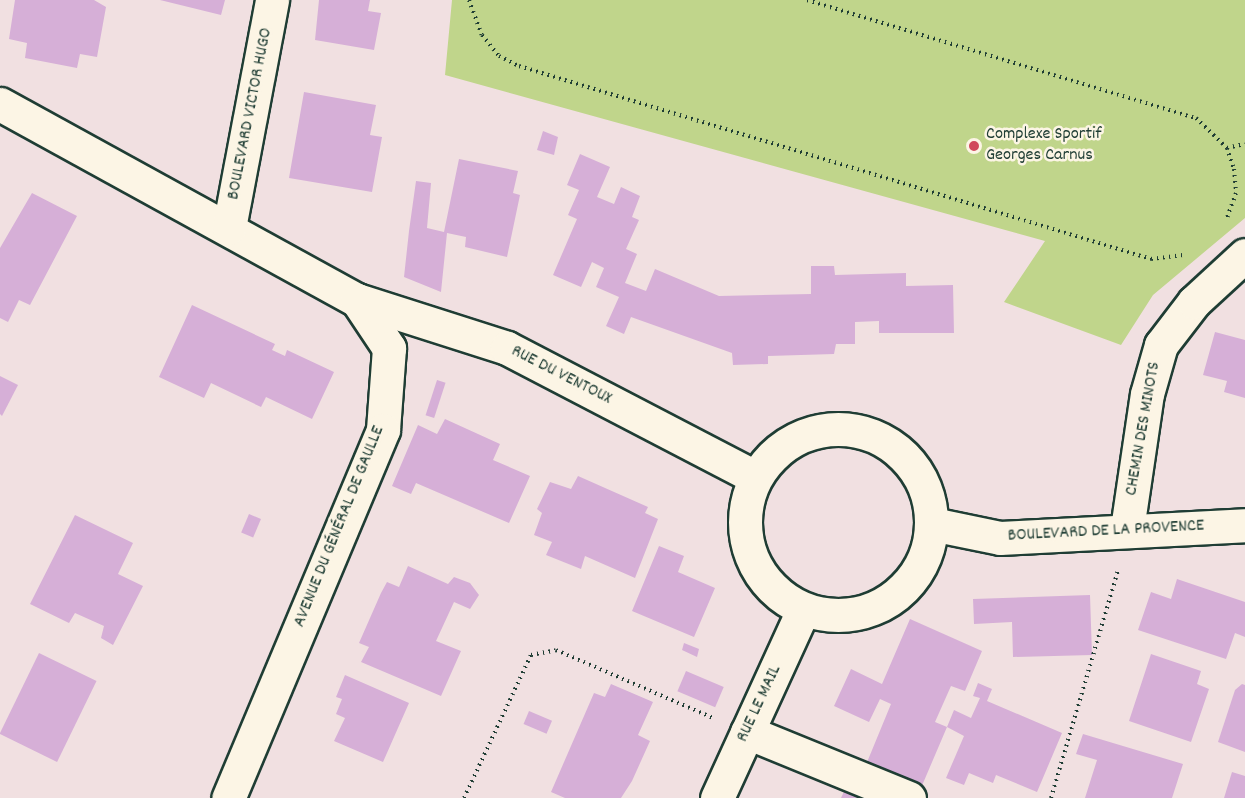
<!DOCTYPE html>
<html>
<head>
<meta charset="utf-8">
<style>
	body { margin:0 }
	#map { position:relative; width:1245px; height:798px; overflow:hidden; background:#f1e0e1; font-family:Dekko,sans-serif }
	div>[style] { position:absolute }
	.green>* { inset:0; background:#c0d58b }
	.building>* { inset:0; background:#d6afd7; transform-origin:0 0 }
	.path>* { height:4px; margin-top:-2px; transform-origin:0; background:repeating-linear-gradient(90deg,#1f3d34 0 1.5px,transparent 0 6px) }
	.roads { filter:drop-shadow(2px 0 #1f3d34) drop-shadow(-2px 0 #1f3d34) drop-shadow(0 2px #1f3d34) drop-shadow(0 -2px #1f3d34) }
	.minor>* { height:33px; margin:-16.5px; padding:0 16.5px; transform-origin:16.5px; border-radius:16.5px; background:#fcf5e5 }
	.minor>.ring { margin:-16.5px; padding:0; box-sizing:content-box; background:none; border:33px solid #fcf5e5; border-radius:50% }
	.dots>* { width:16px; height:16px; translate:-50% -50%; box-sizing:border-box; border:3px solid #fcf5e5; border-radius:50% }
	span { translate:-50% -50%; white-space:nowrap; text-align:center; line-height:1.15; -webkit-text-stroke:5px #fcf5e5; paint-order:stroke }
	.street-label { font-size:18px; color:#1f3d34 }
	.poi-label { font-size:18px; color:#1f3d34 }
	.left { translate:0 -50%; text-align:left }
</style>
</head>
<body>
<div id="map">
	<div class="green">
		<div style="clip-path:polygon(452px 0,1245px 0,1245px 218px,1153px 295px,1121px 345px,1004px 302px,1045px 241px,445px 75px)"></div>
	</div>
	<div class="building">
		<div style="clip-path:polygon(15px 0,94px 0,106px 7px,97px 57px,80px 54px,77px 68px,25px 58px,27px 43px,9px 39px)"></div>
		<div style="clip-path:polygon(160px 0,225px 0,221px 15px)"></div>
		<div style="clip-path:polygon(319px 0,370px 0,368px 11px,381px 13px,374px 50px,315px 40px)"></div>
		<div style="clip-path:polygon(304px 92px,376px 105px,370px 135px,382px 137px,372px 192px,289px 178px)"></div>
		<div style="clip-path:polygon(543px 131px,558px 137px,554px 155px,537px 150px)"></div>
		<div style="clip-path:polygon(580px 154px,610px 167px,597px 197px,614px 204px,621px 187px,640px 196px,632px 217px,639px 220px,626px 249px,637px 254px,625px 283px,646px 291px,655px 269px,719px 296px,811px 294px,811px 266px,834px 266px,835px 275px,906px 273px,906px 286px,953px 285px,954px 333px,879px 333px,879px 321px,855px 322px,855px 344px,836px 344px,834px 354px,768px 356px,768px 364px,733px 365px,732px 353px,631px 317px,624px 334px,606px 326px,619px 297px,596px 287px,604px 268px,592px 262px,581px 287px,553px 275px,577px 219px,568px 215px,579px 190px,567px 185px)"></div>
		<div style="clip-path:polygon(459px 159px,518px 171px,513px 193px,520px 195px,507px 257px,465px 247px,466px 237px,447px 233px,441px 292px,404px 277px,409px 231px,416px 181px,431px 183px,427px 228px,444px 232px)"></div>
		<div style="clip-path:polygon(32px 193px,77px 216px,30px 305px,19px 300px,8px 322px,0 318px,0 248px)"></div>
		<div style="clip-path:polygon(192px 305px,275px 344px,272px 350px,285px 356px,287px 350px,334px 372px,312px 419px,266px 397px,261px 407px,211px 383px,204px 398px,159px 377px)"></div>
		<div style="clip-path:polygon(1215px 332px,1245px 340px,1245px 398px,1224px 392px,1227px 381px,1203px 375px)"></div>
		<div style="clip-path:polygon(0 376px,18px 385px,2px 416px,0 414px)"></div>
		<div style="left:437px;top:380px;width:9px;height:37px;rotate:18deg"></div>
		<div style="clip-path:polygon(445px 419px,500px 444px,493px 460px,530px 476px,509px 523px,416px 483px,411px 494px,392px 486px,418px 425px,437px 434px)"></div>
		<div style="clip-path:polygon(578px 476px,648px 507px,645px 513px,658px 519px,635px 578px,585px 556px,581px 569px,546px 555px,552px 542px,534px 535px,542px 513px,537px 509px,550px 482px,571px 489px)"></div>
		<div style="left:249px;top:514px;width:13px;height:20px;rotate:23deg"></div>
		<div style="clip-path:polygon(75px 515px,133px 543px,118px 574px,143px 586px,113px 645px,101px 638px,104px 626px,75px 613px,69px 623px,30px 604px)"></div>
		<div style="clip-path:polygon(659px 546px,684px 556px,678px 572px,715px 588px,694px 637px,632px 611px)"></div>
		<div style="clip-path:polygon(408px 566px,448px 584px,454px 577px,470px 583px,479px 595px,470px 609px,454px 602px,436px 641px,461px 651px,441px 696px,361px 662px,369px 647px,359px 643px,381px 593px,387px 582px,399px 587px)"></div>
		<div style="clip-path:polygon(1177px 579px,1245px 602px,1245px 637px,1235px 633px,1226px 659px,1138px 630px,1151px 592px,1171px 599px)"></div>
		<div style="clip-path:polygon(1090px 595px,1092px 655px,1013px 657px,1012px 622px,974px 624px,973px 599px)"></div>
		<div style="clip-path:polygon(910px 619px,982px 651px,965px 691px,951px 686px,935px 722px,947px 727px,918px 795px,863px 772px,891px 704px,880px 699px,869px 722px,834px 706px,851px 669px,882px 684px)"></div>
		<div style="clip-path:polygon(684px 643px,699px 649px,697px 657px,682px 650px)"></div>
		<div style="left:39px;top:653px;width:64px;height:90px;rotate:26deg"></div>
		<div style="clip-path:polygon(1151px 654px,1201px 671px,1197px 684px,1209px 689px,1191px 742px,1129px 721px)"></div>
		<div style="left:686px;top:671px;width:41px;height:22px;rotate:23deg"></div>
		<div style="clip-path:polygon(345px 675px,409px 703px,383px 762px,334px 741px,345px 718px,336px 714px,342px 699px,336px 697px)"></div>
		<div style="clip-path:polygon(978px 683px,992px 689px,987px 701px,1062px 733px,1037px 792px,996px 775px,993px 783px,969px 773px,964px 785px,946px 778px,964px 736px,947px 727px,954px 710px,971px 718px,980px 698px,973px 696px)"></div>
		<div style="clip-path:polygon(611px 684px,653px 702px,638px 735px,650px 741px,632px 781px,621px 798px,565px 798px,551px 792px,594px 693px,605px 697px)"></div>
		<div style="clip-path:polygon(1242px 684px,1245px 685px,1245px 752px,1218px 742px,1235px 690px)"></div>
		<div style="left:529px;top:711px;width:25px;height:14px;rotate:23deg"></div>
		<div style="clip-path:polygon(1083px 734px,1183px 764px,1172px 798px,1085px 798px,1097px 760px,1076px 754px)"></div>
		<div style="clip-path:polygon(1232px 772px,1245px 776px,1245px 798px,1224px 798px)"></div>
		<div style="clip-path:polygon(848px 783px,881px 798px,841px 798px)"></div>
	</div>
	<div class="path">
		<div style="left:469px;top:0;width:37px;rotate:70deg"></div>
		<div style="left:482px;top:35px;width:27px;rotate:51deg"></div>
		<div style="left:499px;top:56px;width:22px;rotate:27deg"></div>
		<div style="left:519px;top:66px;width:661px;rotate:16.98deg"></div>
		<div style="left:1151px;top:259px;width:34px;rotate:-7deg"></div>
		<div style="left:807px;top:0;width:407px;rotate:16.9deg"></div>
		<div style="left:1196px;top:118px;width:43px;rotate:44.1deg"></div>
		<div style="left:1227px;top:148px;width:22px;rotate:72deg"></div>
		<div style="left:1234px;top:169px;width:24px;rotate:85deg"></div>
		<div style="left:1236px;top:193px;width:29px;rotate:110deg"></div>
		<div style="left:1227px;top:148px;width:18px;rotate:-13deg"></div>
		<div style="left:464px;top:798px;width:158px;rotate:-64.9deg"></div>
		<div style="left:531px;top:655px;width:25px;rotate:-11deg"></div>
		<div style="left:556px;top:650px;width:171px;rotate:23.4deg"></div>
		<div style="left:1051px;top:798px;width:237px;rotate:-73.6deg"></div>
	</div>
	<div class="roads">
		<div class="minor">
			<div style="left:0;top:104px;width:407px;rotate:28.8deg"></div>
			<div style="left:357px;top:300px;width:58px;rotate:56.3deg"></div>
			<div style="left:389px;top:348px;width:82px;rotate:94.2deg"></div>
			<div style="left:383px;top:430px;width:399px;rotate:112.8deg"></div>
			<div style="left:229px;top:228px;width:232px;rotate:-79.3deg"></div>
			<div style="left:357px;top:300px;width:157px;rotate:17.7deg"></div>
			<div style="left:507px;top:348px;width:280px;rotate:27.5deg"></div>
			<div class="ring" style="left:745px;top:429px;width:153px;height:153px"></div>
			<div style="left:932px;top:524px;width:69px;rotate:11.6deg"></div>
			<div style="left:1000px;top:538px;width:245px;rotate:-3deg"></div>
			<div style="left:1127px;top:529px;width:136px;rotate:-81.6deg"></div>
			<div style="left:1147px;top:394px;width:51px;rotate:-74.1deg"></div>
			<div style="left:1161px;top:345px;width:54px;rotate:-52.5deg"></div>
			<div style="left:1194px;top:302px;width:69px;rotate:-42.7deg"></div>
			<div style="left:747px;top:732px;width:175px;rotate:22.2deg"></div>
			<div style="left:717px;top:798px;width:207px;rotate:-65.4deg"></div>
		</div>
	</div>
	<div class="dots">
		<div style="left:974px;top:146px;background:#d1495b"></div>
	</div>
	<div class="street-label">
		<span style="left:251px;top:114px;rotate:-79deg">BOULEVARD VICTOR HUGO</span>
		<span style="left:561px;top:376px;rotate:27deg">RUE DU VENTOUX</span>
		<span style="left:1144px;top:429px;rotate:-80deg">CHEMIN DES MINOTS</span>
		<span style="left:340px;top:527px;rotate:-68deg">AVENUE DU GÉNÉRAL DE GAULLE</span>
		<span style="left:1106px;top:532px;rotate:-3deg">BOULEVARD DE LA PROVENCE</span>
		<span style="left:760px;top:704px;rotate:-65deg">RUE LE MAIL</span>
	</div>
	<div class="poi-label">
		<span class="left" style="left:986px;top:146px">Complexe Sportif<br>Georges Carnus</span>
	</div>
</div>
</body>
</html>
